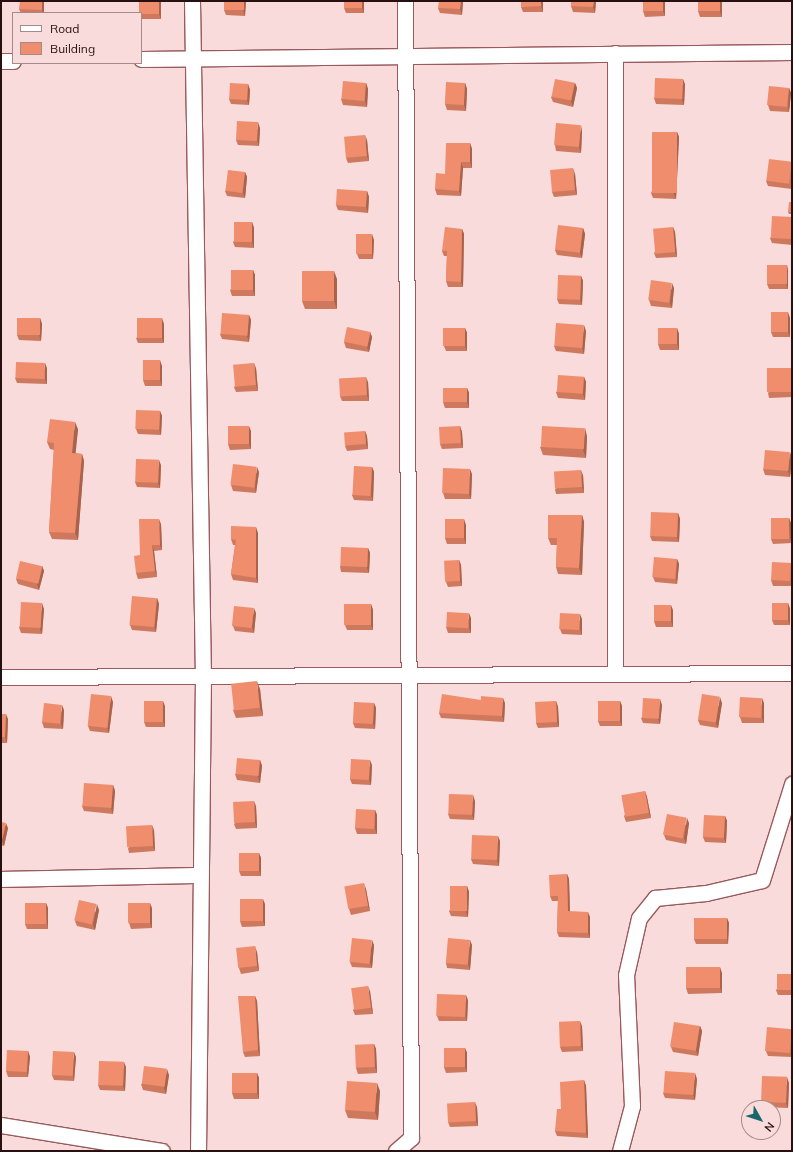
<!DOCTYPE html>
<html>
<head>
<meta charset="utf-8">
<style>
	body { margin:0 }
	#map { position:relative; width:793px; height:1152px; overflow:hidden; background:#f8dbda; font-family:Mulish,sans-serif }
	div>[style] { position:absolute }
	.roads { filter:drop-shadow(1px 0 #985a5c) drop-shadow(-1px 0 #985a5c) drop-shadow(0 1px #985a5c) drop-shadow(0 -1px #985a5c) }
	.minor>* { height:15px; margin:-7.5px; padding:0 7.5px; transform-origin:7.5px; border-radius:7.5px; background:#fff }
	.wall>* { inset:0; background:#ce795e }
	.shaded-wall>* { inset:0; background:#a7634c }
	.building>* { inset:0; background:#ef8d6d; transform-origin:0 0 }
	span { translate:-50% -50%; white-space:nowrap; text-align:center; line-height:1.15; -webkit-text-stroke:3px #f8dbda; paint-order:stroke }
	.frame { position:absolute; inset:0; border:2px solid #281011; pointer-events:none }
	.legend { position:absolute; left:12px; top:12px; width:130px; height:52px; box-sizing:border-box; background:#f8dbda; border:1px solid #a58a8a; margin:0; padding:5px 7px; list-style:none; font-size:12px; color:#281011 }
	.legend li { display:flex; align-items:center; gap:8px; height:20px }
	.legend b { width:20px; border:1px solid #a58a8a }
	.north { position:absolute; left:741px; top:1100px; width:40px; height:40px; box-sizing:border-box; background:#f8dbda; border:1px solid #a58a8a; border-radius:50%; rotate:129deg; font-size:11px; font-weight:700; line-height:16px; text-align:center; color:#281011 }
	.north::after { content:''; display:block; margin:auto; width:14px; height:18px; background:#19676a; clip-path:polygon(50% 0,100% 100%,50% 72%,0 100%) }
</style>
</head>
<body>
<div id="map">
	<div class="roads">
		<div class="minor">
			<div style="left:192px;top:1px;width:675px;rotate:89.07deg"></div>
			<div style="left:203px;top:676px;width:475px;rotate:90.6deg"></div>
			<div style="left:615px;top:53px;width:621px;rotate:90deg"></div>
			<div style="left:141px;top:59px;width:651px;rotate:-0.62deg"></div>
			<div style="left:1px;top:61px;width:12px"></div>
			<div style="left:1px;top:677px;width:791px;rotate:-0.29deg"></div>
			<div style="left:1px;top:879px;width:199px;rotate:-1.2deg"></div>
			<div style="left:1px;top:1125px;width:163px;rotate:9.2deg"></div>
			<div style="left:396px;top:1151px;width:20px;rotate:-41deg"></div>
			<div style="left:411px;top:1138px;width:1137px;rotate:-90.3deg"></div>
			<div style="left:620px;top:1151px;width:47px;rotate:-75.1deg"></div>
			<div style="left:632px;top:1106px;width:131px;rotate:-92.6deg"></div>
			<div style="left:626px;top:975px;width:58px;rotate:-77.2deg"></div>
			<div style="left:639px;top:918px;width:26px;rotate:-51deg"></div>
			<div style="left:655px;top:898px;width:51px;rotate:-5.6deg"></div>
			<div style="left:706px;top:893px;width:57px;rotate:-13.1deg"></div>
			<div style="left:762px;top:880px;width:101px;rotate:-72.6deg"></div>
		</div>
	</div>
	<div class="wall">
		<div style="clip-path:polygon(44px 1px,44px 13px,21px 13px,19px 9px)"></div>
		<div style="clip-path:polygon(161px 1px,161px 19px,141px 19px,141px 13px)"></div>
		<div style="clip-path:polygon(224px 1px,246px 1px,245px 16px,226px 15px,224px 10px)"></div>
		<div style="clip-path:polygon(364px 1px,364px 13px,346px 13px,344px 8px)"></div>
		<div style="clip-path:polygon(463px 1px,462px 15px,440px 13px,438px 8px)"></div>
		<div style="clip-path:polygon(543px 1px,543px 12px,523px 12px,521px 7px)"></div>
		<div style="clip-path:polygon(571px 1px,596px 1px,595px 13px,573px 12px,571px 6px)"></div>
		<div style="clip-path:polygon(665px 1px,665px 16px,645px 17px,643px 11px)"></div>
		<div style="clip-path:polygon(698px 1px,722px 1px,722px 17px,700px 17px,698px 11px)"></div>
		<div style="clip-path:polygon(366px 83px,368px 89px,367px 107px,343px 105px,341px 99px)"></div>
		<div style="clip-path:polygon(465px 83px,467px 89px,466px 111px,447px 110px,445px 104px)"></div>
		<div style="clip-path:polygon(575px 83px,577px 88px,573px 107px,553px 102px,551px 97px)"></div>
		<div style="clip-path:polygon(248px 84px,250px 90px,249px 105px,231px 104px,229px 99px)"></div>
		<div style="clip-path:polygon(685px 84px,684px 105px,656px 104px,654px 98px)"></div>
		<div style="clip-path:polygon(789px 88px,791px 93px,789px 112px,770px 111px,768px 105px)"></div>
		<div style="clip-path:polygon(260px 128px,259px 146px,238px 145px,236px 140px)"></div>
		<div style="clip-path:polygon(582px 131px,581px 153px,556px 151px,555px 145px)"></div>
		<div style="clip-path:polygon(677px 132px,679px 137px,676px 199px,653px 198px,651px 193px)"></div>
		<div style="clip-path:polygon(367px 140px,369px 161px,348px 163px,346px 158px)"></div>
		<div style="clip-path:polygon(470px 143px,472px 149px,472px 168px,463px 168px,461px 196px,437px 195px,435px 189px,445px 174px)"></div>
		<div style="clip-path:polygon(792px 162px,792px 189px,768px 186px,766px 181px)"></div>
		<div style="clip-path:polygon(245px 172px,247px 177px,245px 198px,227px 196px,225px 191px)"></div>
		<div style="clip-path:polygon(575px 174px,577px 195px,554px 197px,552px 192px)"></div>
		<div style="clip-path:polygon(367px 191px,369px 197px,368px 213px,338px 210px,336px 205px)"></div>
		<div style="clip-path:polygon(792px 202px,792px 214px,789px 214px,788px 212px)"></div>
		<div style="clip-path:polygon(792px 217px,792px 245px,772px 243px,770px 238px)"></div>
		<div style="clip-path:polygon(252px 222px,254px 228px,254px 248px,235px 247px,233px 242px)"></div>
		<div style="clip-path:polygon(673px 227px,675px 232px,677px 257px,656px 258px,654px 253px)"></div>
		<div style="clip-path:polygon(583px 228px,585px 234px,582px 258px,557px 255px,555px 250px)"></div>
		<div style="clip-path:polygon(462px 229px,464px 234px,463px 287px,448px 287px,446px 281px,447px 256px,444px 256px,442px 251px)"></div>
		<div style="clip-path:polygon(374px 240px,373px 259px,359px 259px,357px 254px)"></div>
		<div style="clip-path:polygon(787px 265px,788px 271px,788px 289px,769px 289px,767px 284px)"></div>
		<div style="clip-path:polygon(253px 270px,255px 275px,255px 296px,232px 296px,230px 290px)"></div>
		<div style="clip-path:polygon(581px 276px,583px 281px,582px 305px,559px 304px,557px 299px)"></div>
		<div style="clip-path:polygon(337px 279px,337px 309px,305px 309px,302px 301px)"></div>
		<div style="clip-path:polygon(674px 288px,672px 308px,651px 306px,649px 300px)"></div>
		<div style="clip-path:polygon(249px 315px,251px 320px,249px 342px,222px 339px,220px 334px)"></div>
		<div style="clip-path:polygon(40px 318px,42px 324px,41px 341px,19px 340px,17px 335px)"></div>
		<div style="clip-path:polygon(790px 318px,790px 337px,773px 337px,771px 332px)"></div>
		<div style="clip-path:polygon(164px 324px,164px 343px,138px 343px,136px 338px)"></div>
		<div style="clip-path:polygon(465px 328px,467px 333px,467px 351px,446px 351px,444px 346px)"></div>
		<div style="clip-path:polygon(677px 328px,679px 334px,679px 350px,660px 350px,658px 344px)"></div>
		<div style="clip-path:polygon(586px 331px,584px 354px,556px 351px,554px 346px)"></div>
		<div style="clip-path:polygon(370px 332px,372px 337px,369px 352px,346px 348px,344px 342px)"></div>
		<div style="clip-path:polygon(162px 366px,162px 386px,145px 386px,143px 380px)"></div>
		<div style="clip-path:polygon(47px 368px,47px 384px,17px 383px,15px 378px)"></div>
		<div style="clip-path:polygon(256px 368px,258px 391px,236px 392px,234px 387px)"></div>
		<div style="clip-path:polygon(792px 368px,792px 397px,769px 398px,768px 393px)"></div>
		<div style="clip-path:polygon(584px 377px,586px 382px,585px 400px,558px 398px,556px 392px)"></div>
		<div style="clip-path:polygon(368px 382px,369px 401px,342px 401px,340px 396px)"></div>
		<div style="clip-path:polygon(467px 388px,469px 393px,469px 408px,445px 408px,443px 402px)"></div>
		<div style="clip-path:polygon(160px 411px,162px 416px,161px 435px,138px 434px,136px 429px)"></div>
		<div style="clip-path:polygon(460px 426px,462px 432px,463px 448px,442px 449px,440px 444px)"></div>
		<div style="clip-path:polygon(78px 429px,75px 453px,82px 454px,84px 461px,78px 540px,52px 539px,49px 532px,54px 450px,50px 449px,47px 442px)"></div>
		<div style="clip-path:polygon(251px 431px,251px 449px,230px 450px,228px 444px)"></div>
		<div style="clip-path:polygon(365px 431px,367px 436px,368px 449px,347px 451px,345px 446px)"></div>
		<div style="clip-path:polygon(587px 436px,586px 458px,543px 455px,540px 447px)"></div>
		<div style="clip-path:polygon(792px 458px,790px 477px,765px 475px,763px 469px)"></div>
		<div style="clip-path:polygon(161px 465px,160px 488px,137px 487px,135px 482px)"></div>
		<div style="clip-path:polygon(372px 467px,374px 472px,373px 501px,354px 500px,352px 495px)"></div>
		<div style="clip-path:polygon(259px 472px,256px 493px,233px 491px,231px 485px)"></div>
		<div style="clip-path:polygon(472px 474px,471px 499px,445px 499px,443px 493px)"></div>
		<div style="clip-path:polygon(583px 475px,584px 493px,556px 494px,555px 489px)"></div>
		<div style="clip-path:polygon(678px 513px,680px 519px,679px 542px,652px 541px,650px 536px)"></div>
		<div style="clip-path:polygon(582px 515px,584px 522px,582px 575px,558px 574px,556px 567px,557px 545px,551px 545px,548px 538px)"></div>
		<div style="clip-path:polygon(789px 518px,791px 523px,792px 543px,773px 544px,771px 539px)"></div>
		<div style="clip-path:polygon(161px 524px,162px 550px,154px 551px,157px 577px,138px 579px,136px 573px,140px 555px)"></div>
		<div style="clip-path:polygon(466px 525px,466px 544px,447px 544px,445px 538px)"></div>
		<div style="clip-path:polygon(258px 533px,258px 583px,233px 580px,231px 574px,235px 545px,233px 545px,231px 539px)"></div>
		<div style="clip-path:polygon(368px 548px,370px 553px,369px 573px,341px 572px,340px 566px)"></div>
		<div style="clip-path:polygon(677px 559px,679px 564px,677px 584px,655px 582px,653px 577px)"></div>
		<div style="clip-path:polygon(459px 560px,461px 565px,462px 586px,448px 587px,446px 582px)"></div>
		<div style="clip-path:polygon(791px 563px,792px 586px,773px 586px,771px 580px)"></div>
		<div style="clip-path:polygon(42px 566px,44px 571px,39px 590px,18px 584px,16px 579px)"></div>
		<div style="clip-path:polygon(157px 598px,159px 604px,156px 632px,132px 630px,130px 625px)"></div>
		<div style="clip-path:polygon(788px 603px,790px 609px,790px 625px,774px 625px,772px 620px)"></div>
		<div style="clip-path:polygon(371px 604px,373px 610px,373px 630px,347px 630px,345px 625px)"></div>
		<div style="clip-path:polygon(44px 609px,42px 634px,21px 633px,19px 627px)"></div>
		<div style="clip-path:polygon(673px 610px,673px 627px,656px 627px,654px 621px)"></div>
		<div style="clip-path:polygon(256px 613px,254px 633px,235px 631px,233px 626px)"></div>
		<div style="clip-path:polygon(471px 618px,471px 633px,448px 633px,446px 627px)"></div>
		<div style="clip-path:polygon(582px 619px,582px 635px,562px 634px,560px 629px)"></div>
		<div style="clip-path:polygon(260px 689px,263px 716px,236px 718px,233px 710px)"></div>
		<div style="clip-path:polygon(481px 700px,505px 703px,504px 722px,441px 718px,439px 713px)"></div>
		<div style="clip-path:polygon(556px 701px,558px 707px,559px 727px,538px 728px,536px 723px)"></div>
		<div style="clip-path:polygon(620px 701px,622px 706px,622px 726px,600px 726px,598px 721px)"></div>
		<div style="clip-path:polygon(113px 702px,109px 733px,90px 731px,88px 726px)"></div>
		<div style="clip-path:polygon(374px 703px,376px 708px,375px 729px,355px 728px,353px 723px)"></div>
		<div style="clip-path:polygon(722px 703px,718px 728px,700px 725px,698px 720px)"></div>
		<div style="clip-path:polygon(764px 703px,764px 723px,742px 723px,740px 717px)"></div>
		<div style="clip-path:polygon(662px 705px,660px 724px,643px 723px,641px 718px)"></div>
		<div style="clip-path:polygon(165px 706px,165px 727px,146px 727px,144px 722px)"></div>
		<div style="clip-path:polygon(64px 710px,63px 729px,44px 728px,42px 722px)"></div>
		<div style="clip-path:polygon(1px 714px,8px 719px,7px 743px,1px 743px)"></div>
		<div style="clip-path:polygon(260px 760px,262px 766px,260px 783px,237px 780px,235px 774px)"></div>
		<div style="clip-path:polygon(372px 765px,371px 785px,352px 784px,350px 779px)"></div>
		<div style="clip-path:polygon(113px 785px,115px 791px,113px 814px,84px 811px,82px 806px)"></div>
		<div style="clip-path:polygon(645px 791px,647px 797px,651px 818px,626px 822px,624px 816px)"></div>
		<div style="clip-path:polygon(475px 801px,474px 820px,450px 819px,448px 814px)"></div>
		<div style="clip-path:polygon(256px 806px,257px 828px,236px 829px,234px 824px)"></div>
		<div style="clip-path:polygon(375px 810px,377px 815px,377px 834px,357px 834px,355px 828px)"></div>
		<div style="clip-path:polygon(725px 816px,727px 821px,726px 843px,705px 842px,703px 837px)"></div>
		<div style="clip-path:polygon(1px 822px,8px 828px,4px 846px,1px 845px)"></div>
		<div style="clip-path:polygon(689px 823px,686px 844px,666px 840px,664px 835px)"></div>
		<div style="clip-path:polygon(154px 830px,155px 851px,129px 853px,128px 848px)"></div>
		<div style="clip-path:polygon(500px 841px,499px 866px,473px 864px,471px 859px)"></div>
		<div style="clip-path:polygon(259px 853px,261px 858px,261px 876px,241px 876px,239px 871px)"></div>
		<div style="clip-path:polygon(567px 874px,569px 879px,570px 912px,590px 917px,590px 938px,559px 937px,557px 932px,558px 901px,552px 901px,550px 896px)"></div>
		<div style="clip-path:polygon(467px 886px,469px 892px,468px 917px,451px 916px,449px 911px)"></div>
		<div style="clip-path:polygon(366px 889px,370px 911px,351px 915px,349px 909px)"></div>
		<div style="clip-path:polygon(46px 903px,48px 908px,48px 929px,27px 929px,25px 924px)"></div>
		<div style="clip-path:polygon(265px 904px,265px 926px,242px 927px,240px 921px)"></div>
		<div style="clip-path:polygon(152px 908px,152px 928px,131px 929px,129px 923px)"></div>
		<div style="clip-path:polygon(99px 910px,95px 930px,77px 926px,75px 921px)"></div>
		<div style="clip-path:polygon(727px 918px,729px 923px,728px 944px,696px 944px,694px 939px)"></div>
		<div style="clip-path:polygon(374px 945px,372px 968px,352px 967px,350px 962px)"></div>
		<div style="clip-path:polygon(472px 945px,470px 970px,447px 968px,446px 963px)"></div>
		<div style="clip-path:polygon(257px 952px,259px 971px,241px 974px,239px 968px)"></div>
		<div style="clip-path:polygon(722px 973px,722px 993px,688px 994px,686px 988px)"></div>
		<div style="clip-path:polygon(792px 974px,792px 995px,778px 995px,776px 990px)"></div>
		<div style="clip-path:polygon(370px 991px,373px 1014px,355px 1015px,353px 1010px)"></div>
		<div style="clip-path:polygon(255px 996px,257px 1001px,260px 1056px,245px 1057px,243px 1052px)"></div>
		<div style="clip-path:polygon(468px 1000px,467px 1021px,439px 1021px,437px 1016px)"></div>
		<div style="clip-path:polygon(582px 1026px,583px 1051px,562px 1052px,560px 1047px)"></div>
		<div style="clip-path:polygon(700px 1026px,702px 1031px,698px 1056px,673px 1052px,671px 1047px)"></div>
		<div style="clip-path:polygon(792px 1029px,792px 1057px,768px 1056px,766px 1051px)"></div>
		<div style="clip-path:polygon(374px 1044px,376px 1049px,377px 1073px,358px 1074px,356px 1068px)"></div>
		<div style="clip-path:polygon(465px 1048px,467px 1053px,467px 1072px,446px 1073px,444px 1067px)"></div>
		<div style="clip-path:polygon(28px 1051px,30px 1057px,28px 1077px,8px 1077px,6px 1071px)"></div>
		<div style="clip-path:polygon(76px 1057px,74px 1081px,54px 1080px,52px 1075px)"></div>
		<div style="clip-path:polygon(126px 1067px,125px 1091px,100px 1090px,98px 1085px)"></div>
		<div style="clip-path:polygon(257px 1073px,259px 1078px,259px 1099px,234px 1099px,232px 1093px)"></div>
		<div style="clip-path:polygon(169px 1075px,166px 1094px,143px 1090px,141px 1084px)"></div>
		<div style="clip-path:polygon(697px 1079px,695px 1100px,665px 1098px,663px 1093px)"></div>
		<div style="clip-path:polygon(584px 1080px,586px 1086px,588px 1138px,557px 1136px,555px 1131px,561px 1109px)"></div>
		<div style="clip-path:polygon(789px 1083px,788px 1108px,763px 1107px,761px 1102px)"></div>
		<div style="clip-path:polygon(380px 1091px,378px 1120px,348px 1118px,345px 1110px)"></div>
		<div style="clip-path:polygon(477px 1107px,478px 1126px,450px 1127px,448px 1122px)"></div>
	</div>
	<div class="shaded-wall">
		<div style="clip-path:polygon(42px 1px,44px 1px,44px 13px,43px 13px,42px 10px)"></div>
		<div style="clip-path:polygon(159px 1px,161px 1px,161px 19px,159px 14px)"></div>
		<div style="clip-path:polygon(244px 1px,246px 1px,245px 16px,243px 10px)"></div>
		<div style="clip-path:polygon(362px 1px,364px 1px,364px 13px,362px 8px)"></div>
		<div style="clip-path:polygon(461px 1px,463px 1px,462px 15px,460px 9px)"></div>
		<div style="clip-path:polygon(541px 1px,543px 1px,543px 12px,541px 6px)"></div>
		<div style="clip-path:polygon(594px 1px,596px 1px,595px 13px,593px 7px)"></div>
		<div style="clip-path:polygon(663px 1px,665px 1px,665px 16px,663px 11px)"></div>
		<div style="clip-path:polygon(720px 1px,722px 1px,722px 17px,720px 12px)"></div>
		<div style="clip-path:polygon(683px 79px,685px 84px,684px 105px,682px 100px)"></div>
		<div style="clip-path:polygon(366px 83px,368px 89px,367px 107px,365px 101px)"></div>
		<div style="clip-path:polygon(465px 83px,467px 89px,466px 111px,464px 105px)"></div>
		<div style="clip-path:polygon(575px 83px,577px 88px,573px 107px,571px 101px)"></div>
		<div style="clip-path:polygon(248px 84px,250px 90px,249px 105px,247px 100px)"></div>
		<div style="clip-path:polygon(789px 88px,791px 93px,789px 112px,788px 107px)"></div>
		<div style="clip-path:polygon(258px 122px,260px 128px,259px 146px,257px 140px)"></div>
		<div style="clip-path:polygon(581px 125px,582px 131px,581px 153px,579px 147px)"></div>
		<div style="clip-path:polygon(677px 132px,679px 137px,676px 199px,674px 194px)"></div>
		<div style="clip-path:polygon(365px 135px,367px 140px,369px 161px,367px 156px)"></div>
		<div style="clip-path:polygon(470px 143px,472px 149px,472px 168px,470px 162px)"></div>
		<div style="clip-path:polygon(461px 162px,463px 168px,461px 196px,459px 191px)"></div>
		<div style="clip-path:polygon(573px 168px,575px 174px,577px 195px,575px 190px)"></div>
		<div style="clip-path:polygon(245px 172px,247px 177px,245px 198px,243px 193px)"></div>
		<div style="clip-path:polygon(367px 191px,369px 197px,368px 213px,366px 207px)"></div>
		<div style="clip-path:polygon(252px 222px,254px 228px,254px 248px,252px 242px)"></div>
		<div style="clip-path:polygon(673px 227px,675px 232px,677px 257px,675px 252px)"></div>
		<div style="clip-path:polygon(583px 228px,585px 234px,582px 258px,580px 253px)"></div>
		<div style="clip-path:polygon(462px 229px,464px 234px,463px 287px,461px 282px)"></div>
		<div style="clip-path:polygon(372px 234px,374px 240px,373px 259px,372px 254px)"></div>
		<div style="clip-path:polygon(787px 265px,788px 271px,788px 289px,786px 284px)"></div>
		<div style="clip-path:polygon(253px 270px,255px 275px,255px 296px,253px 291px)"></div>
		<div style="clip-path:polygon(334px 271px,337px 279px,337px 309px,334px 301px)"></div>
		<div style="clip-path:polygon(581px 276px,583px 281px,582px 305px,580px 300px)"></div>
		<div style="clip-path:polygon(672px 283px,674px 288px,672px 308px,670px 303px)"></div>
		<div style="clip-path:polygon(788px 312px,790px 318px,790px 337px,788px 332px)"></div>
		<div style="clip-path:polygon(249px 315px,251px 320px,249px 342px,247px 336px)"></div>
		<div style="clip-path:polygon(40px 318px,42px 324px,41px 341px,39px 335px)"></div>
		<div style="clip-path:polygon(162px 318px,164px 324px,164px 343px,162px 338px)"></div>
		<div style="clip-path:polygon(584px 325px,586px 331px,584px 354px,582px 348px)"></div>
		<div style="clip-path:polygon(465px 328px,467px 333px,467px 351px,465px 346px)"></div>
		<div style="clip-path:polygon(677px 328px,679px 334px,679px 350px,677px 344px)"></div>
		<div style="clip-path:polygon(370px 332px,372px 337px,369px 352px,367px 347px)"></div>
		<div style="clip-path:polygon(160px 360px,162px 366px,162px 386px,160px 380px)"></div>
		<div style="clip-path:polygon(45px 363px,47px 368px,47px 384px,45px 379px)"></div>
		<div style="clip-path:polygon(254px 363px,256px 368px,258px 391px,256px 385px)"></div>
		<div style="clip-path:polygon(366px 377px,368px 382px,369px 401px,367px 395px)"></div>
		<div style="clip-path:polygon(584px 377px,586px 382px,585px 400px,583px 394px)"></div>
		<div style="clip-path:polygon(467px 388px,469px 393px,469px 408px,467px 402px)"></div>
		<div style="clip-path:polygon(160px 411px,162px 416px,161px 435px,159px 429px)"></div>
		<div style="clip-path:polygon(75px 422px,78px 429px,75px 460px,72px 453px)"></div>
		<div style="clip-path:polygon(249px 426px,251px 431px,251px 449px,249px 444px)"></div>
		<div style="clip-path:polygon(460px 426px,462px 432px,463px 448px,461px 443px)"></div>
		<div style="clip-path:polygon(585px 428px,587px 436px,586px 458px,583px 450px)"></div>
		<div style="clip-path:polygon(365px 431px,367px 436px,368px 449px,366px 444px)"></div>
		<div style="clip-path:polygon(790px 452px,792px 458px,790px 477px,788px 471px)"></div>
		<div style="clip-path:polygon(82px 454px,84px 461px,78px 540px,75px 533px)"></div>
		<div style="clip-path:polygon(159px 460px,161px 465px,160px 488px,158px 483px)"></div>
		<div style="clip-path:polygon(257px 467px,259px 472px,256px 493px,255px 488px)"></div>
		<div style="clip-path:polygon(372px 467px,374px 472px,373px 501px,371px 496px)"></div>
		<div style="clip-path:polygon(470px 469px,472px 474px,471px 499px,469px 494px)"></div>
		<div style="clip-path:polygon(581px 470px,583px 475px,584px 493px,582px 487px)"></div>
		<div style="clip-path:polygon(678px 513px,680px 519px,679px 542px,677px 537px)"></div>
		<div style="clip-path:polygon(582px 515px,584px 522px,582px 575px,579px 568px)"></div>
		<div style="clip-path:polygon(789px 518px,791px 523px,792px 543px,790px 538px)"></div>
		<div style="clip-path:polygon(159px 519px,161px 524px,162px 550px,160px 545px)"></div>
		<div style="clip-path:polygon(464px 519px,466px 525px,466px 544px,464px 538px)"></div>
		<div style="clip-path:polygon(256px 527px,258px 533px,258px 583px,256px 578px)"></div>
		<div style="clip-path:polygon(152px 545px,154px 551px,157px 577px,155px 571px)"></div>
		<div style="clip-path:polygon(368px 548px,370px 553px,369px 573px,367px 568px)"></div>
		<div style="clip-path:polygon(677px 559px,679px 564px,677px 584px,676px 578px)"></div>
		<div style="clip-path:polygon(459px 560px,461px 565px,462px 586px,460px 581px)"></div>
		<div style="clip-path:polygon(791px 563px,792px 564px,792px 584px,791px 581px)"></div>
		<div style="clip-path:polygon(42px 566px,44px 571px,39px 590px,37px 584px)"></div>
		<div style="clip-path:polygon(157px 598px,159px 604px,156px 632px,154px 626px)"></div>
		<div style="clip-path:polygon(42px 603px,44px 609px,42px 634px,40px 629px)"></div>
		<div style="clip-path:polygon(788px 603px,790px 609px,790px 625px,788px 620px)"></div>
		<div style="clip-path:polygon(371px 604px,373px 610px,373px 630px,371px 625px)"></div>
		<div style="clip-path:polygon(671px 605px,673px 610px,673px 627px,671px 621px)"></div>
		<div style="clip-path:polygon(254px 608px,256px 613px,254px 633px,252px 627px)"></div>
		<div style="clip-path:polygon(469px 613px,471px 618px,471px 633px,469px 628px)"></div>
		<div style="clip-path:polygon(580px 614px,582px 619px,582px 635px,580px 629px)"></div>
		<div style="clip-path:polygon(257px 681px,260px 689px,263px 716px,260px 708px)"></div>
		<div style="clip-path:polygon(111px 696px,113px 702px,109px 733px,107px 728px)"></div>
		<div style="clip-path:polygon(720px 697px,722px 703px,718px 728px,716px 723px)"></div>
		<div style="clip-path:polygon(503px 698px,505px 703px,504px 722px,502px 716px)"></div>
		<div style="clip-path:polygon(762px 698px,764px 703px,764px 723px,762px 718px)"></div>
		<div style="clip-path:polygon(660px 699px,662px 705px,660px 724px,658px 719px)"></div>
		<div style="clip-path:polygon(163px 701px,165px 706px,165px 727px,163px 721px)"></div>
		<div style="clip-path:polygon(556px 701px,558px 707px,559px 727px,557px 722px)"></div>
		<div style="clip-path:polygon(620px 701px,622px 706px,622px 726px,620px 721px)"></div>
		<div style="clip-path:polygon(374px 703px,376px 708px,375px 729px,373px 723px)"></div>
		<div style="clip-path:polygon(62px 705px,64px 710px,63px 729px,61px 724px)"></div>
		<div style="clip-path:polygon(6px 714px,8px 719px,7px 743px,5px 737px)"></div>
		<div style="clip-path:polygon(260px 760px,262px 766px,260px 783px,258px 777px)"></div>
		<div style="clip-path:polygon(370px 760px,372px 765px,371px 785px,369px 780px)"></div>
		<div style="clip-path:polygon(113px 785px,115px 791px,113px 814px,111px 808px)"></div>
		<div style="clip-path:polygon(645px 791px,647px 797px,651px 818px,649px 813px)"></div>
		<div style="clip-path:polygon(473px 795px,475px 801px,474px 820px,472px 815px)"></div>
		<div style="clip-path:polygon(254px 801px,256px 806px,257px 828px,255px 822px)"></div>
		<div style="clip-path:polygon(375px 810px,377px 815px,377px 834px,375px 829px)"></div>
		<div style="clip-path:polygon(725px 816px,727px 821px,726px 843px,724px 838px)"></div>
		<div style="clip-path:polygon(687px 818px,689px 823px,686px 844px,684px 838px)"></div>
		<div style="clip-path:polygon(6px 823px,8px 828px,4px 846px,2px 840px)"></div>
		<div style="clip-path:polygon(152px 825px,154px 830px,155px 851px,153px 846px)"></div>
		<div style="clip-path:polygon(498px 836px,500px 841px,499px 866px,497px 860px)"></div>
		<div style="clip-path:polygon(259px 853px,261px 858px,261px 876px,259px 870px)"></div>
		<div style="clip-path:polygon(567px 874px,569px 879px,570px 917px,568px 911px)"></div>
		<div style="clip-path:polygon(364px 883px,366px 889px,370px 911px,368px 906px)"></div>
		<div style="clip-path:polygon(467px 886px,469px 892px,468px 917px,466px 912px)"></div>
		<div style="clip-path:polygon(263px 899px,265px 904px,265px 926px,263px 921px)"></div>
		<div style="clip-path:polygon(46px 903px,48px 908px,48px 929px,47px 923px)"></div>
		<div style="clip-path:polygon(150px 903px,152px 908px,152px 928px,150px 923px)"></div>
		<div style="clip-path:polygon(97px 904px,99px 910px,95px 930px,93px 925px)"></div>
		<div style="clip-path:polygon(588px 912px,590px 917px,590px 938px,588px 933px)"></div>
		<div style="clip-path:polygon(727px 918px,729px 923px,728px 944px,727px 939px)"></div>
		<div style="clip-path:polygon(372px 940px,374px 945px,372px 968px,370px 963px)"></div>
		<div style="clip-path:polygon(470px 940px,472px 945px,470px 970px,468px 964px)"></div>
		<div style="clip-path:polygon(255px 946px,257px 952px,259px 971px,257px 966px)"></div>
		<div style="clip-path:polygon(720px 967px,722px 973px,722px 993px,720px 988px)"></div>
		<div style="clip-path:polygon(368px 986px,370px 991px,373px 1014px,371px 1008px)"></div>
		<div style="clip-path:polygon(466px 995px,468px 1000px,467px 1021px,465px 1016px)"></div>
		<div style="clip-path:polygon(255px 996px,257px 1001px,260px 1056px,258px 1050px)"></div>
		<div style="clip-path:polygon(580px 1021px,582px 1026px,583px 1051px,581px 1046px)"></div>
		<div style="clip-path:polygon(700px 1026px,702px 1031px,698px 1056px,696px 1050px)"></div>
		<div style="clip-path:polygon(374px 1044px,376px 1049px,377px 1073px,375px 1067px)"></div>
		<div style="clip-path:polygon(465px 1048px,467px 1053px,467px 1072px,465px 1067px)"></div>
		<div style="clip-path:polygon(28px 1051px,30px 1057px,28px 1077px,27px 1072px)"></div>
		<div style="clip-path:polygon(74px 1052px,76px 1057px,74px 1081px,73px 1076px)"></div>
		<div style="clip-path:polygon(124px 1062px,126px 1067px,125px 1091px,123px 1086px)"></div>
		<div style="clip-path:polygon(167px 1069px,169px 1075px,166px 1094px,164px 1088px)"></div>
		<div style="clip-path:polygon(257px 1073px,259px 1078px,259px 1099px,257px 1093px)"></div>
		<div style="clip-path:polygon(695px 1073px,697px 1079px,695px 1100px,693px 1095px)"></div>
		<div style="clip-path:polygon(787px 1077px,789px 1083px,788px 1108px,786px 1103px)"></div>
		<div style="clip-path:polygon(584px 1080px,586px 1086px,588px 1138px,586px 1133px)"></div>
		<div style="clip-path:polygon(377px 1083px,380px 1091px,378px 1120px,375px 1112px)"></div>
		<div style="clip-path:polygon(475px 1102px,477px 1107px,478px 1126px,476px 1121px)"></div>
	</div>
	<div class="building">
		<div style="clip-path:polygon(20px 1px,42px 1px,42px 10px,19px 9px)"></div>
		<div style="clip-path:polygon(139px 1px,159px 1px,159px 14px,141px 14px,141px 13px,139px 13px)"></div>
		<div style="left:224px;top:1px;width:20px;height:9px"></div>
		<div style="left:344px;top:1px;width:18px;height:7px"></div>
		<div style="clip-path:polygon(439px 1px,461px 1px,460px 9px,438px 8px)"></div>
		<div style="clip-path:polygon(521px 1px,541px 1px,541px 6px,521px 7px)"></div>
		<div style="clip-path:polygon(571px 1px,594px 1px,593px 7px,571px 6px)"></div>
		<div style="left:643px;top:1px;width:20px;height:10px"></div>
		<div style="left:698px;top:1px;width:22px;height:10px"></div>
		<div style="left:655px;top:78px;width:28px;height:20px;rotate:2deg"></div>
		<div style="left:555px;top:79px;width:20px;height:18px;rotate:11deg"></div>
		<div style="left:343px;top:81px;width:23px;height:18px;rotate:5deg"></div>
		<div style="left:446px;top:82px;width:19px;height:22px;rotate:3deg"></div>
		<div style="left:230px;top:83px;width:18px;height:16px;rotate:3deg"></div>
		<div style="left:769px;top:86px;width:20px;height:19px;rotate:6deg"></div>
		<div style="left:237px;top:121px;width:21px;height:19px;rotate:3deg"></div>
		<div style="left:556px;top:123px;width:25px;height:22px;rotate:5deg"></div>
		<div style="left:652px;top:132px;width:25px;height:61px"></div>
		<div style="left:365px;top:135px;width:21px;height:21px;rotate:85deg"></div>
		<div style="clip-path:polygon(446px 143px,470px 143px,470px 162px,461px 162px,459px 191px,435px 189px,436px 173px,445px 174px)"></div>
		<div style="left:769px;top:159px;width:23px;height:22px;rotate:7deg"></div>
		<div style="left:573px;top:168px;width:22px;height:23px;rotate:85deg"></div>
		<div style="left:228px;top:170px;width:17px;height:21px;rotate:7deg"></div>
		<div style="left:337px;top:189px;width:30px;height:16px;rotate:4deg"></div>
		<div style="clip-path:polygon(789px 202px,792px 202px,792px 212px,788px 212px)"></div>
		<div style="left:772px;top:216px;width:20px;height:22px;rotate:3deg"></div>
		<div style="left:234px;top:222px;width:18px;height:20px"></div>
		<div style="left:558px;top:225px;width:25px;height:25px;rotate:7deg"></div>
		<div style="clip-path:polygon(445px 227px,462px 229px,461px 282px,446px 281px,447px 251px,442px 251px)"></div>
		<div style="left:673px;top:227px;width:25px;height:20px;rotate:85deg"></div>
		<div style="left:356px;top:234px;width:16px;height:20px"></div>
		<div style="left:767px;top:265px;width:20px;height:19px"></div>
		<div style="left:231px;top:270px;width:22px;height:20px"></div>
		<div style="left:302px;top:271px;width:32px;height:30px"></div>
		<div style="left:558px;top:275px;width:23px;height:24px;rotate:2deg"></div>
		<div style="left:651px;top:280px;width:21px;height:20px;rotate:8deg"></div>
		<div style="left:788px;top:312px;width:20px;height:17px;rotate:90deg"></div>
		<div style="left:222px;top:313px;width:27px;height:21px;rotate:4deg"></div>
		<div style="left:17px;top:318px;width:23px;height:17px"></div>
		<div style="left:137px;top:318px;width:25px;height:20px"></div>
		<div style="left:556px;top:323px;width:28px;height:23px;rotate:4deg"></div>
		<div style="left:347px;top:327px;width:24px;height:15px;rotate:12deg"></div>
		<div style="left:443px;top:328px;width:22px;height:18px"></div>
		<div style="left:677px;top:328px;width:16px;height:19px;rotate:90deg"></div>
		<div style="left:143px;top:360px;width:17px;height:20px"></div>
		<div style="left:16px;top:362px;width:29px;height:16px;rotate:2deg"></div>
		<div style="left:254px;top:363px;width:22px;height:21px;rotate:85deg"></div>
		<div style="left:792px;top:368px;width:24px;height:25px;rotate:90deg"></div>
		<div style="left:558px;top:375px;width:26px;height:17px;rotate:4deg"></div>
		<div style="left:366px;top:377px;width:18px;height:27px;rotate:87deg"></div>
		<div style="left:443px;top:388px;width:24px;height:14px"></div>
		<div style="left:136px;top:410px;width:24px;height:19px;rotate:2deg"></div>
		<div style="clip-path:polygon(50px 419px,75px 422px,72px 453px,82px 454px,75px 533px,49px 532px,54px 443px,47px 442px)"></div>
		<div style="left:228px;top:426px;width:21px;height:18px"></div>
		<div style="left:460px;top:426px;width:17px;height:21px;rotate:87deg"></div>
		<div style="left:542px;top:426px;width:43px;height:21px;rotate:3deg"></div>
		<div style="left:365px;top:431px;width:13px;height:21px;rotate:86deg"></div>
		<div style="left:765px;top:450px;width:25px;height:19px;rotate:5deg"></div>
		<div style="left:136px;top:459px;width:23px;height:23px;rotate:2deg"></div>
		<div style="left:233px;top:464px;width:24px;height:21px;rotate:7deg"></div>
		<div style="left:354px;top:466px;width:18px;height:29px;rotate:3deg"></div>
		<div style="left:443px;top:468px;width:27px;height:25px;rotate:2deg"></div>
		<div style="left:581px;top:470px;width:17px;height:27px;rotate:87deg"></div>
		<div style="left:651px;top:512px;width:27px;height:24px;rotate:2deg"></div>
		<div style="clip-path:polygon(548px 515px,582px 515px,579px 568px,556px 567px,557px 538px,548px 538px)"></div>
		<div style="left:771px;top:518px;width:18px;height:21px"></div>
		<div style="clip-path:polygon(139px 519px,159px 519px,160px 545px,152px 545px,155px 571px,136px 573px,134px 556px,140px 555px)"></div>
		<div style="left:445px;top:519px;width:19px;height:19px"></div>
		<div style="clip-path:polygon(231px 526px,256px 527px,256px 578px,231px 574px,236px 540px,231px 539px)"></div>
		<div style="left:341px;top:547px;width:27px;height:19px;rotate:2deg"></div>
		<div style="left:654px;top:557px;width:23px;height:20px;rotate:5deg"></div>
		<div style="left:459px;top:560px;width:21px;height:15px;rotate:87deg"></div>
		<div style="left:20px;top:561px;width:23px;height:18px;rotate:13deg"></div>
		<div style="left:772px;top:562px;width:19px;height:18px;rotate:3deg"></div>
		<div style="left:132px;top:596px;width:25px;height:29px;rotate:5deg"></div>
		<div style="left:21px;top:602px;width:21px;height:25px;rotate:3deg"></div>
		<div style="left:772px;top:603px;width:16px;height:17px"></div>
		<div style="left:344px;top:604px;width:27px;height:21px"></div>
		<div style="left:654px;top:605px;width:17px;height:16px"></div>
		<div style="left:234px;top:606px;width:20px;height:20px;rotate:6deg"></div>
		<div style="left:447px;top:612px;width:22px;height:15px;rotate:3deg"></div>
		<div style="left:560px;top:613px;width:20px;height:16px;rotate:3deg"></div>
		<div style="left:257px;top:681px;width:27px;height:26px;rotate:84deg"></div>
		<div style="left:91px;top:694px;width:20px;height:32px;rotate:6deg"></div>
		<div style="clip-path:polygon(442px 694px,481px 700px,481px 696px,503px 698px,502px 716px,439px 713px)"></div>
		<div style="left:702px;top:694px;width:18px;height:26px;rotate:9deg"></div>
		<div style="left:740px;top:697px;width:22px;height:20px;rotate:3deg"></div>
		<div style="left:643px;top:698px;width:17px;height:20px;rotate:3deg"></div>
		<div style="left:144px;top:701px;width:19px;height:21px"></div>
		<div style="left:556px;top:701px;width:21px;height:21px;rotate:87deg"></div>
		<div style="left:598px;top:701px;width:22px;height:20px"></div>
		<div style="left:354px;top:702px;width:20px;height:21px;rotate:3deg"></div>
		<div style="left:44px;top:703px;width:18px;height:19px;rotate:6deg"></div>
		<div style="clip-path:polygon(1px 714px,6px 714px,5px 737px,1px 737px)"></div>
		<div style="left:237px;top:758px;width:23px;height:16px;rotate:5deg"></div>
		<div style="left:351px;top:759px;width:19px;height:20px;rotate:3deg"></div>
		<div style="left:84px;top:783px;width:29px;height:23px;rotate:4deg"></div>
		<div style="left:645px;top:791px;width:22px;height:24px;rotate:80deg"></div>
		<div style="left:449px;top:794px;width:24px;height:20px;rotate:2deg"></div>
		<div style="left:254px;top:801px;width:21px;height:21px;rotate:87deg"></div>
		<div style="left:356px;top:809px;width:19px;height:19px;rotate:3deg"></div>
		<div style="left:667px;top:814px;width:20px;height:21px;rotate:11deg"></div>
		<div style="left:704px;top:815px;width:21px;height:22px;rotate:3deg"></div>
		<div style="clip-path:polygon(1px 822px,6px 823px,2px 840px,1px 840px)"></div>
		<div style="left:152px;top:825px;width:21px;height:26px;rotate:87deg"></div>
		<div style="left:472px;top:835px;width:26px;height:24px;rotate:2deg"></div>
		<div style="left:239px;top:853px;width:20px;height:18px"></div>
		<div style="clip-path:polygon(567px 874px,568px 911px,588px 912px,588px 933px,557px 932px,558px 896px,550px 896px,549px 875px)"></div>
		<div style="left:364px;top:883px;width:23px;height:20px;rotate:80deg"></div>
		<div style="left:450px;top:886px;width:17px;height:25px"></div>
		<div style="left:240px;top:899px;width:23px;height:22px"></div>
		<div style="left:79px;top:900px;width:18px;height:21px;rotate:13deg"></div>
		<div style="left:25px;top:903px;width:21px;height:21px"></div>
		<div style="left:128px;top:903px;width:22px;height:20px"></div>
		<div style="left:694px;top:918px;width:33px;height:21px"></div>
		<div style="left:352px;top:938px;width:20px;height:24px;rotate:6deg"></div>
		<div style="left:448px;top:938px;width:22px;height:25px;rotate:5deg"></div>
		<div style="left:255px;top:946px;width:20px;height:19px;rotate:84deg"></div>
		<div style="left:720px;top:967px;width:21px;height:34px;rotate:90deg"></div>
		<div style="left:777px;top:974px;width:15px;height:16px"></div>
		<div style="left:368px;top:986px;width:22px;height:17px;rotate:82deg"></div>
		<div style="left:437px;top:994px;width:29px;height:22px;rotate:2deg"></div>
		<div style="clip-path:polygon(238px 996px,255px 996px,258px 1050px,243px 1052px)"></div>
		<div style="left:580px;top:1021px;width:25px;height:21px;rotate:88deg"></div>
		<div style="left:674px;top:1022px;width:26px;height:25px;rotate:9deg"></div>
		<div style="left:767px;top:1027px;width:25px;height:24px;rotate:5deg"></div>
		<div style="left:374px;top:1044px;width:23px;height:19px;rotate:88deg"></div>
		<div style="left:444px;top:1048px;width:21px;height:19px"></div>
		<div style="left:7px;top:1050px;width:21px;height:21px;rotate:3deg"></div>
		<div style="left:53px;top:1051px;width:21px;height:24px;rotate:3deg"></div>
		<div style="left:99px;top:1061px;width:25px;height:24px;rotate:2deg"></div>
		<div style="left:144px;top:1066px;width:23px;height:18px;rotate:7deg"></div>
		<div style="left:665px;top:1071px;width:30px;height:22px;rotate:4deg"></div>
		<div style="left:232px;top:1073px;width:25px;height:20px"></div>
		<div style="left:762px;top:1076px;width:25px;height:26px;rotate:2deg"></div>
		<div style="clip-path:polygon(584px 1080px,586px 1133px,555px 1131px,557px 1109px,561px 1109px,560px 1082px)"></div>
		<div style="left:347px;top:1081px;width:30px;height:29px;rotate:4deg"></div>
		<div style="left:475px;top:1102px;width:19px;height:28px;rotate:87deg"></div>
	</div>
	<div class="frame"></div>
	<ul class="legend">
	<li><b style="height:5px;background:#fff"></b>Road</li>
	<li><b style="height:11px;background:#ef8d6d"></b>Building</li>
	</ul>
	<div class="north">N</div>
</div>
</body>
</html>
